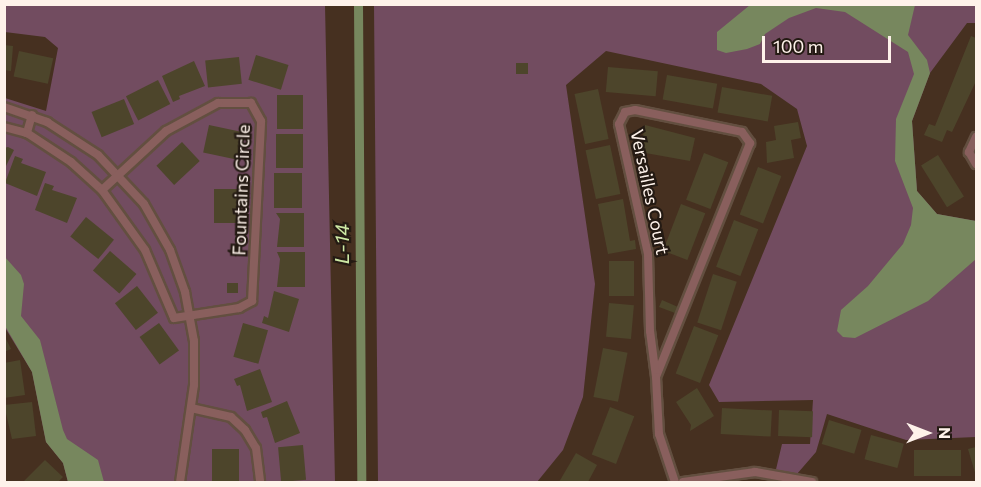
<!DOCTYPE html>
<html>
<head>
<meta charset="utf-8">
<style>
	body { margin:0 }
	#map { position:relative; width:981px; height:487px; overflow:hidden; background:#463020; font-family:Commissioner,sans-serif }
	div>[style] { position:absolute }
	.green>* { inset:0; background:#724c60 }
	.water>* { inset:0; background:#77875e }
	.canal>* { height:9px; margin:-4.5px; padding:0 4.5px; transform-origin:4.5px; border-radius:4.5px; background:#77875e }
	.building>* { inset:0; background:#4d452b; transform-origin:0 0 }
	.roads { filter:drop-shadow(2px 0 #634f40) drop-shadow(-2px 0 #634f40) drop-shadow(0 2px #634f40) drop-shadow(0 -2px #634f40) }
	.minor>* { height:8px; margin:-4px; padding:0 4px; transform-origin:4px; border-radius:4px; background:#895f5d }
	span { translate:-50% -50%; white-space:nowrap; text-align:center; line-height:1.15; -webkit-text-stroke:4.5px #241a13; paint-order:stroke }
	.street-label { font-size:18px; color:#fef2ea }
	.water-label { font-size:20px; color:#cde8a4; font-style:italic }
	.frame { position:absolute; inset:0; border:6px solid #fef2ea; pointer-events:none }
	.north { position:absolute; left:897px; top:403px; width:60px; height:60px; -webkit-text-stroke:4px #241a13; paint-order:stroke; rotate:90deg; font-size:16px; font-weight:700; line-height:24px; text-align:center; color:#fef2ea }
	.north::after { content:''; display:block; margin:auto; width:21px; height:27px; background:#fef2ea; clip-path:polygon(50% 0,100% 100%,50% 72%,0 100%) }
	.scale { position:absolute; left:762px; top:36px; width:129px; height:27px; box-sizing:border-box; border:3px solid #fef2ea; border-top:0; padding-left:8px; font-size:18px; line-height:21px; white-space:nowrap; color:#fef2ea; -webkit-text-stroke:4px #241a13; paint-order:stroke }
</style>
</head>
<body>
<div id="map">
	<div class="green">
		<div style="clip-path:polygon(5px 5px,325px 5px,335px 482px,68px 482px,63px 463px,46px 442px,32px 372px,4px 326px,5px 98px,46px 111px,58px 48px,45px 37px,5px 32px)"></div>
		<div style="clip-path:polygon(374px 5px,976px 5px,976px 23px,967px 23px,930px 73px,912px 121px,917px 191px,937px 214px,976px 221px,976px 437px,906px 440px,827px 414px,816px 452px,790px 482px,773px 482px,782px 444px,810px 444px,813px 400px,719px 402px,709px 385px,807px 146px,797px 109px,761px 84px,606px 51px,566px 85px,595px 284px,583px 397px,563px 450px,537px 482px,378px 482px)"></div>
	</div>
	<div class="water">
		<div style="clip-path:polygon(750px 5px,915px 5px,908px 35px,927px 60px,930px 73px,912px 121px,917px 191px,937px 214px,976px 221px,976px 259px,928px 301px,855px 338px,843px 337px,837px 331px,841px 310px,868px 286px,903px 244px,911px 225px,913px 208px,895px 161px,896px 119px,914px 74px,908px 52px,845px 12px,816px 8px,789px 18px,765px 34px,760px 44px,747px 49px,726px 53px,717px 50px,717px 32px)"></div>
		<div style="clip-path:polygon(4px 256px,21px 275px,24px 284px,21px 316px,40px 340px,63px 430px,67px 439px,98px 460px,104px 482px,68px 482px,63px 463px,46px 442px,32px 372px,5px 326px)"></div>
	</div>
	<div class="canal">
		<div style="left:358px;top:4px;width:478px;rotate:89.6deg"></div>
	</div>
	<div class="building">
		<div style="clip-path:polygon(971px 36px,976px 38px,976px 81px,952px 132px,947px 130px,942px 142px,924px 135px,929px 124px,935px 126px)"></div>
		<div style="clip-path:polygon(4px 45px,13px 46px,11px 71px,4px 70px)"></div>
		<div style="left:19px;top:51px;width:35px;height:26px;rotate:12deg"></div>
		<div style="left:256px;top:55px;width:34px;height:26px;rotate:17deg"></div>
		<div style="left:239px;top:57px;width:27px;height:34px;rotate:84deg"></div>
		<div style="clip-path:polygon(194px 61px,205px 86px,179px 96px,180px 99px,173px 102px,162px 76px)"></div>
		<div style="left:516px;top:63px;width:12px;height:11px"></div>
		<div style="left:608px;top:67px;width:50px;height:25px;rotate:5deg"></div>
		<div style="left:667px;top:75px;width:51px;height:25px;rotate:10deg"></div>
		<div style="left:158px;top:80px;width:27px;height:36px;rotate:63deg"></div>
		<div style="left:722px;top:87px;width:51px;height:26px;rotate:10deg"></div>
		<div style="left:598px;top:89px;width:51px;height:24px;rotate:78deg"></div>
		<div style="left:277px;top:95px;width:26px;height:34px"></div>
		<div style="left:124px;top:99px;width:27px;height:35px;rotate:68deg"></div>
		<div style="clip-path:polygon(798px 122px,801px 138px,791px 140px,794px 158px,767px 163px,766px 142px,776px 140px,774px 126px)"></div>
		<div style="left:209px;top:125px;width:35px;height:28px;rotate:12deg"></div>
		<div style="clip-path:polygon(645px 125px,695px 138px,690px 161px,640px 152px)"></div>
		<div style="left:276px;top:134px;width:27px;height:34px"></div>
		<div style="left:182px;top:142px;width:26px;height:35px;rotate:47deg"></div>
		<div style="left:610px;top:145px;width:50px;height:25px;rotate:78deg"></div>
		<div style="clip-path:polygon(8px 147px,14px 150px,4px 170px,4px 148px)"></div>
		<div style="left:704px;top:153px;width:26px;height:50px;rotate:21deg"></div>
		<div style="left:938px;top:155px;width:49px;height:20px;rotate:58deg"></div>
		<div style="clip-path:polygon(15px 156px,23px 159px,21px 163px,46px 172px,37px 196px,5px 183px)"></div>
		<div style="left:758px;top:167px;width:25px;height:51px;rotate:21deg"></div>
		<div style="left:274px;top:173px;width:28px;height:35px"></div>
		<div style="clip-path:polygon(45px 183px,54px 186px,52px 190px,77px 198px,67px 223px,35px 210px)"></div>
		<div style="left:214px;top:189px;width:25px;height:34px"></div>
		<div style="clip-path:polygon(623px 199px,630px 241px,635px 240px,636px 249px,608px 254px,598px 204px)"></div>
		<div style="left:681px;top:204px;width:26px;height:50px;rotate:21deg"></div>
		<div style="clip-path:polygon(276px 213px,304px 213px,304px 247px,277px 247px,280px 219px)"></div>
		<div style="left:86px;top:217px;width:36px;height:25px;rotate:39deg"></div>
		<div style="left:734px;top:220px;width:26px;height:50px;rotate:21deg"></div>
		<div style="left:110px;top:251px;width:35px;height:26px;rotate:41deg"></div>
		<div style="clip-path:polygon(277px 252px,305px 252px,305px 287px,277px 287px,280px 259px)"></div>
		<div style="left:609px;top:261px;width:25px;height:35px"></div>
		<div style="left:713px;top:274px;width:25px;height:51px;rotate:18deg"></div>
		<div style="left:227px;top:283px;width:11px;height:10px"></div>
		<div style="left:137px;top:286px;width:34px;height:28px;rotate:52deg"></div>
		<div style="clip-path:polygon(274px 291px,299px 299px,289px 332px,262px 323px,264px 316px,268px 318px)"></div>
		<div style="clip-path:polygon(662px 300px,678px 307px,675px 313px,659px 307px)"></div>
		<div style="left:609px;top:303px;width:25px;height:34px;rotate:5deg"></div>
		<div style="left:159px;top:323px;width:34px;height:24px;rotate:54deg"></div>
		<div style="left:243px;top:323px;width:26px;height:35px;rotate:16deg"></div>
		<div style="left:694px;top:326px;width:26px;height:51px;rotate:21deg"></div>
		<div style="clip-path:polygon(4px 335px,11px 349px,4px 352px)"></div>
		<div style="left:603px;top:348px;width:25px;height:50px;rotate:11deg"></div>
		<div style="clip-path:polygon(20px 360px,25px 395px,4px 398px,4px 363px)"></div>
		<div style="clip-path:polygon(260px 369px,272px 402px,247px 411px,240px 385px,237px 386px,234px 379px)"></div>
		<div style="clip-path:polygon(697px 388px,714px 416px,690px 431px,691px 425px,676px 402px)"></div>
		<div style="clip-path:polygon(287px 401px,300px 433px,275px 443px,267px 417px,263px 418px,261px 412px)"></div>
		<div style="clip-path:polygon(32px 402px,36px 436px,12px 439px,4px 405px)"></div>
		<div style="left:610px;top:407px;width:26px;height:51px;rotate:21deg"></div>
		<div style="left:722px;top:408px;width:50px;height:26px;rotate:3deg"></div>
		<div style="left:779px;top:410px;width:34px;height:26px;rotate:2deg"></div>
		<div style="left:829px;top:420px;width:34px;height:25px;rotate:17deg"></div>
		<div style="left:871px;top:435px;width:34px;height:25px;rotate:15deg"></div>
		<div style="left:303px;top:445px;width:35px;height:25px;rotate:85deg"></div>
		<div style="clip-path:polygon(976px 447px,976px 476px,968px 449px)"></div>
		<div style="left:212px;top:449px;width:27px;height:33px"></div>
		<div style="left:961px;top:450px;width:26px;height:47px;rotate:90deg"></div>
		<div style="clip-path:polygon(576px 453px,597px 465px,588px 482px,559px 482px)"></div>
		<div style="clip-path:polygon(45px 460px,63px 477px,58px 482px,23px 482px)"></div>
	</div>
	<div class="roads">
		<div class="minor">
			<div style="left:4px;top:107px;width:46px;rotate:19.2deg"></div>
			<div style="left:47px;top:122px;width:61px;rotate:32.9deg"></div>
			<div style="left:98px;top:155px;width:67px;rotate:46.8deg"></div>
			<div style="left:144px;top:204px;width:53px;rotate:60.5deg"></div>
			<div style="left:170px;top:250px;width:45px;rotate:70.3deg"></div>
			<div style="left:185px;top:292px;width:50px;rotate:79.6deg"></div>
			<div style="left:194px;top:341px;width:44px;rotate:90deg"></div>
			<div style="left:194px;top:385px;width:98px;rotate:98.2deg"></div>
			<div style="left:635px;top:110px;width:109px;rotate:11.6deg"></div>
			<div style="left:742px;top:132px;width:14px;rotate:54deg"></div>
			<div style="left:750px;top:143px;width:252px;rotate:111.9deg"></div>
			<div style="left:656px;top:377px;width:46px;rotate:-97.4deg"></div>
			<div style="left:650px;top:331px;width:77px;rotate:-91.5deg"></div>
			<div style="left:648px;top:254px;width:133px;rotate:-102.6deg"></div>
			<div style="left:619px;top:124px;width:13px;rotate:-63deg"></div>
			<div style="left:625px;top:112px;width:10px;rotate:-11deg"></div>
			<div style="left:32px;top:115px;width:19px;rotate:106deg"></div>
			<div style="left:27px;top:133px;width:53px;rotate:33.4deg"></div>
			<div style="left:71px;top:162px;width:42px;rotate:42.1deg"></div>
			<div style="left:102px;top:190px;width:74px;rotate:54.4deg"></div>
			<div style="left:145px;top:250px;width:74px;rotate:66.9deg"></div>
			<div style="left:174px;top:318px;width:66px;rotate:-8.7deg"></div>
			<div style="left:239px;top:308px;width:15px;rotate:-28deg"></div>
			<div style="left:252px;top:301px;width:180px;rotate:-87.1deg"></div>
			<div style="left:261px;top:121px;width:21px;rotate:-119deg"></div>
			<div style="left:251px;top:103px;width:33px;rotate:180deg"></div>
			<div style="left:218px;top:103px;width:59px;rotate:151.7deg"></div>
			<div style="left:166px;top:131px;width:87px;rotate:137.3deg"></div>
			<div style="left:4px;top:127px;width:24px;rotate:15deg"></div>
			<div style="left:976px;top:137px;width:17px;rotate:115deg"></div>
			<div style="left:969px;top:152px;width:14px;rotate:60deg"></div>
			<div style="left:656px;top:377px;width:57px;rotate:87deg"></div>
			<div style="left:659px;top:434px;width:51px;rotate:71.6deg"></div>
			<div style="left:191px;top:408px;width:41px;rotate:12.7deg"></div>
			<div style="left:231px;top:417px;width:19px;rotate:43deg"></div>
			<div style="left:245px;top:430px;width:21px;rotate:59deg"></div>
			<div style="left:256px;top:448px;width:34px;rotate:83deg"></div>
			<div style="left:683px;top:482px;width:73px;rotate:-7.9deg"></div>
			<div style="left:755px;top:472px;width:58px;rotate:10deg"></div>
		</div>
	</div>
	<div class="street-label">
		<span style="left:241px;top:190px;rotate:-88deg">Fountains Circle</span>
		<span style="left:650px;top:192px;rotate:78deg">Versailles Court</span>
	</div>
	<div class="water-label">
		<span style="left:341px;top:244px;rotate:-90deg">L-14</span>
	</div>
	<div class="frame"></div>
	<div class="north">N</div>
	<div class="scale">100 m</div>
</div>
</body>
</html>
